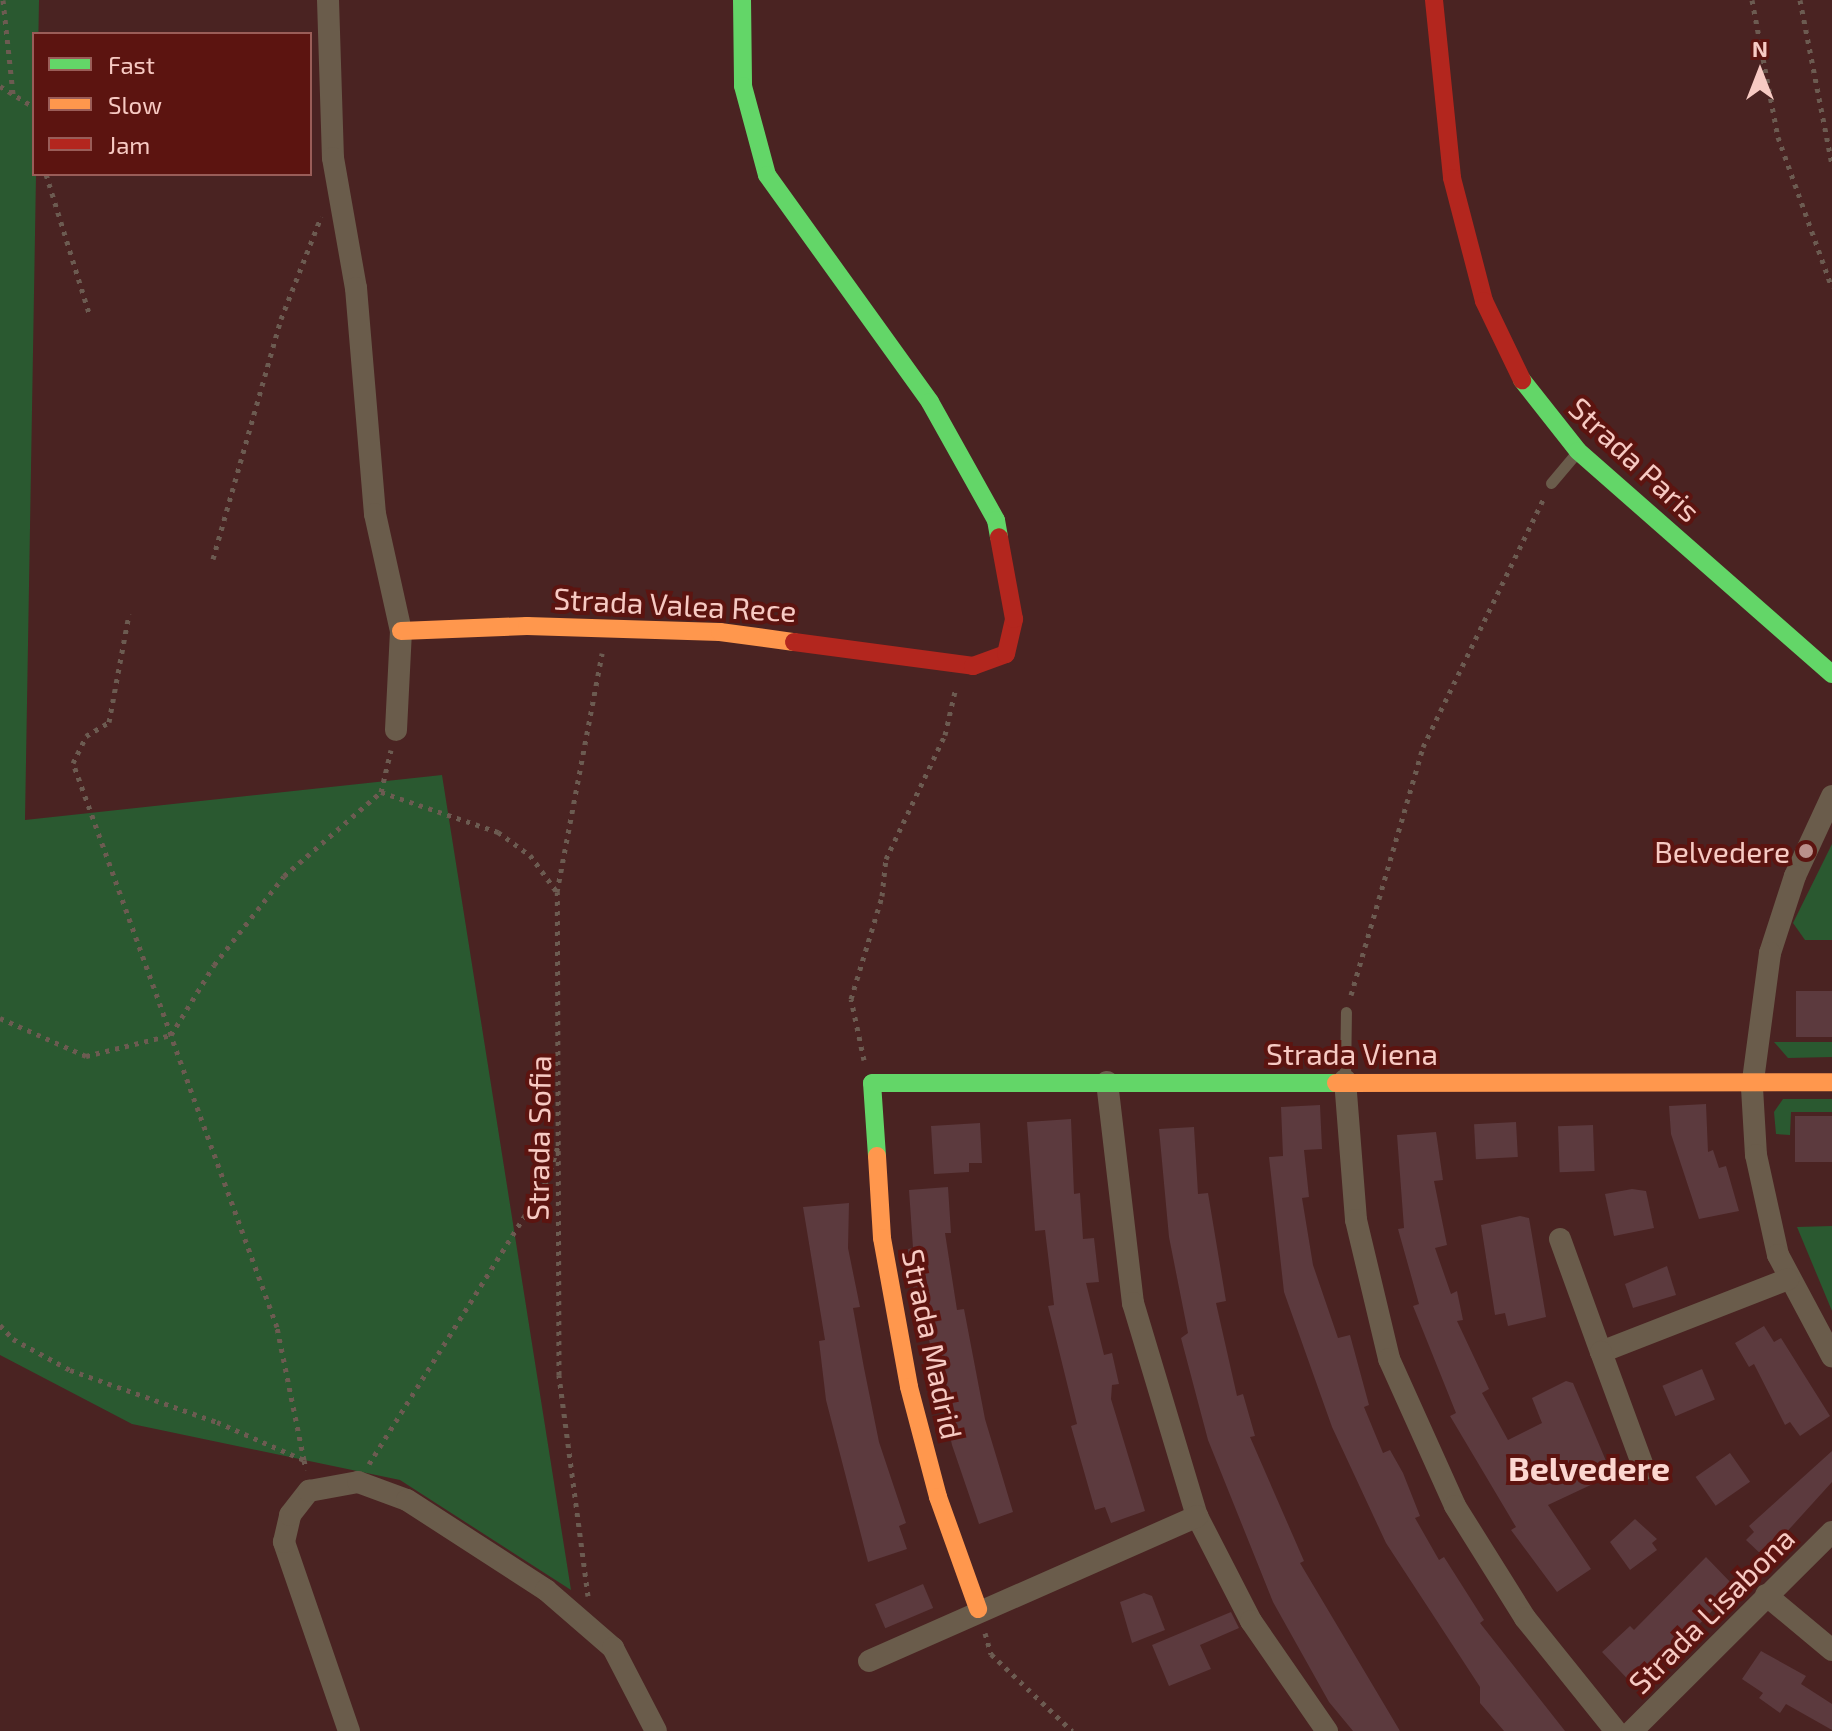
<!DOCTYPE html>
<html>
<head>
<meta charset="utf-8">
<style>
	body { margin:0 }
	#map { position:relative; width:1832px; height:1731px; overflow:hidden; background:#4a2322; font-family:"Exo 2",sans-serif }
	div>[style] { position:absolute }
	.green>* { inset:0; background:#2a5930 }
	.building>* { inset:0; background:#5c3a3e; transform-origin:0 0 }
	.path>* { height:5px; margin-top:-2.5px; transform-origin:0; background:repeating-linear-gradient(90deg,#6c5b51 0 4px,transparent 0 10px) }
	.lane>* { height:11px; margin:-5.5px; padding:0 5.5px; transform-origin:5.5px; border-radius:5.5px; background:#6a5c4b }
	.street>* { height:22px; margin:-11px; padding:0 11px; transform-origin:11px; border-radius:11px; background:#6a5c4b }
	.fast>* { height:18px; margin:-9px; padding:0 9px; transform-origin:9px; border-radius:9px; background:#63d668 }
	.slow>* { height:18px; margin:-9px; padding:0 9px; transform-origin:9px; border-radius:9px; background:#ff974d }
	.jam>* { height:18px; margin:-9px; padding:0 9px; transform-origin:9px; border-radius:9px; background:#b3261e }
	.dots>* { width:22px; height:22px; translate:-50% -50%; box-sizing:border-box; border:4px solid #5c1410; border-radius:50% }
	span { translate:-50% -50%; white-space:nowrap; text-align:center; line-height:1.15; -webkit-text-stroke:8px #5c1410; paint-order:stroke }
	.street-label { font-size:30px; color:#f7cac3 }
	.poi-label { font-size:30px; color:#f7cac3 }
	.right { translate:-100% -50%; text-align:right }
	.quarter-label { font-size:34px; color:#fcd7d1; font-weight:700 }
	.legend { position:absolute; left:32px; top:32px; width:280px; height:144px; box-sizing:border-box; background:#5c1410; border:2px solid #9a5d58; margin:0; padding:10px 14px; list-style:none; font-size:24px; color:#f7cac3 }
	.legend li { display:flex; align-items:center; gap:16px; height:40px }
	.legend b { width:40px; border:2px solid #9a5d58 }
	.north { position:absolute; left:1720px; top:32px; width:80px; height:80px; -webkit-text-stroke:6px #5c1410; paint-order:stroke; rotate:0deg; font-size:22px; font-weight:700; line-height:32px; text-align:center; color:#f7cac3 }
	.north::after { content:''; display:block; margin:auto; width:28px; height:36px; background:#f7cac3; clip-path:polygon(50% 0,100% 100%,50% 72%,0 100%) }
</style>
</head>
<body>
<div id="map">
	<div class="green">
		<div style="clip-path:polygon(0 0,39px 0,25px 820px,442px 775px,571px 1590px,400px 1480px,132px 1424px,0 1355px)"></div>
		<div style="clip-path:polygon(1832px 844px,1832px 940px,1805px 940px,1793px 923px)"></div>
		<div style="clip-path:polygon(1774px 1042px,1832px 1042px,1832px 1057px,1788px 1058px)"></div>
		<div style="clip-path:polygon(1783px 1099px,1832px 1099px,1832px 1112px,1791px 1112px,1790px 1135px,1776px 1134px,1774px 1112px)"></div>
		<div style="clip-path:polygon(1832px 1226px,1832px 1311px,1797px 1227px)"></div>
	</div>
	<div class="building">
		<div style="left:1796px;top:991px;width:36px;height:46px"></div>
		<div style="clip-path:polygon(1706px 1104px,1708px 1152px,1713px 1150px,1719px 1168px,1726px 1166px,1739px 1211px,1699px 1219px,1671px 1134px,1669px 1106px)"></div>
		<div style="clip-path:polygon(1320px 1105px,1322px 1149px,1304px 1150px,1309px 1197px,1302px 1198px,1313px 1265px,1338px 1338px,1350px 1335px,1369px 1405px,1364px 1407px,1383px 1453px,1390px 1450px,1403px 1473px,1420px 1516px,1415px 1518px,1439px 1560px,1444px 1557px,1484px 1620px,1480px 1623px,1565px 1731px,1504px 1731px,1480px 1703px,1480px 1687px,1386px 1543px,1332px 1427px,1284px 1292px,1269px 1157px,1283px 1156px,1281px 1107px)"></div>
		<div style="left:1795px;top:1116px;width:37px;height:46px"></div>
		<div style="clip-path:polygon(1071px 1119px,1074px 1194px,1080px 1193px,1083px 1239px,1094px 1238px,1099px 1282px,1086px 1283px,1104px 1355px,1112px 1353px,1119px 1384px,1112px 1385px,1111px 1399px,1145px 1511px,1111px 1523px,1105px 1507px,1095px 1510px,1071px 1426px,1077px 1424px,1048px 1306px,1054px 1305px,1045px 1230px,1035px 1231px,1027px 1122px)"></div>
		<div style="left:1516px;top:1122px;width:35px;height:42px;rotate:87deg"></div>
		<div style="clip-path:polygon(980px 1123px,982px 1163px,969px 1163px,969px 1172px,934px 1174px,931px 1126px)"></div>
		<div style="left:1593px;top:1125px;width:46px;height:35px;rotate:88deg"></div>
		<div style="clip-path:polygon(1194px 1127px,1198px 1194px,1208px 1193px,1226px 1301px,1216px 1303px,1237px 1396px,1243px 1394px,1255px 1436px,1250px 1437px,1304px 1561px,1300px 1563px,1400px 1731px,1353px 1731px,1329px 1702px,1273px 1602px,1208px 1440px,1181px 1338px,1188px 1333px,1169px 1237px,1159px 1129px)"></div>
		<div style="clip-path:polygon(1436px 1132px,1443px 1180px,1434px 1181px,1447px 1245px,1435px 1248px,1451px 1294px,1457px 1291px,1463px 1320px,1457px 1321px,1489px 1389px,1482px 1393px,1508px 1440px,1542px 1423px,1532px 1398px,1566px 1381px,1573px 1383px,1612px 1475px,1548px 1505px,1591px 1569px,1557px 1592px,1511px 1530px,1516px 1527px,1450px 1416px,1456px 1413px,1413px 1306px,1419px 1304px,1398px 1229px,1404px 1228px,1397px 1135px)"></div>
		<div style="clip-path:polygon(948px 1187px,951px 1233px,945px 1233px,957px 1310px,964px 1309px,985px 1419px,1013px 1512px,979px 1524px,952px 1445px,928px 1335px,920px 1337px,908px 1249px,913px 1248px,909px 1190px)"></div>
		<div style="clip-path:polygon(1632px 1189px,1646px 1191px,1654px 1228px,1614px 1236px,1605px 1194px)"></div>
		<div style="clip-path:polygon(849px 1203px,848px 1248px,860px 1307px,853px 1308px,864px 1368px,879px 1442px,906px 1523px,899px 1526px,907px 1549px,868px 1562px,826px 1400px,819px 1341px,825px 1340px,803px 1207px)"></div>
		<div style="clip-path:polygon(1520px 1216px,1529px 1218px,1546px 1317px,1508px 1326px,1505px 1313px,1495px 1315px,1481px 1225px)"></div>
		<div style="clip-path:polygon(1667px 1266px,1676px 1295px,1633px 1308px,1625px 1284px)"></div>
		<div style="clip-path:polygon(1764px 1326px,1774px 1342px,1781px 1338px,1830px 1416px,1800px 1436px,1790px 1422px,1785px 1425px,1754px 1364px,1749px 1367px,1735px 1343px)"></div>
		<div style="left:1702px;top:1369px;width:33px;height:43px;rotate:67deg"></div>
		<div style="clip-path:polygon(1832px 1451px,1832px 1482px,1764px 1557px,1746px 1540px,1754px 1532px,1749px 1526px)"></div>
		<div style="left:1730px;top:1453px;width:35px;height:42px;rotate:55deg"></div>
		<div style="clip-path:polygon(1635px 1519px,1657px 1539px,1652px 1543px,1657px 1550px,1630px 1570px,1610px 1542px)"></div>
		<div style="clip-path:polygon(1706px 1557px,1735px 1587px,1637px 1689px,1602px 1652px,1630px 1626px,1634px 1630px)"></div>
		<div style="left:923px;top:1584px;width:26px;height:52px;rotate:67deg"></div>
		<div style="clip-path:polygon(1144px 1593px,1152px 1596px,1165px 1630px,1132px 1643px,1120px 1602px)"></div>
		<div style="clip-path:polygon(1231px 1612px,1239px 1628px,1200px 1645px,1211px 1669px,1169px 1686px,1152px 1645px)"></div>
		<div style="clip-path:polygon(1761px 1651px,1806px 1676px,1801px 1684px,1832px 1704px,1832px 1730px,1786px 1704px,1780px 1713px,1759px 1698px,1763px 1693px,1742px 1679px)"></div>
	</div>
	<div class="path">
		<div style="left:3px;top:0;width:95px;rotate:83.9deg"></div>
		<div style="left:1752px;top:0;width:139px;rotate:79.3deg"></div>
		<div style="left:1778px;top:137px;width:160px;rotate:70.3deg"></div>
		<div style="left:1800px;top:0;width:167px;rotate:79deg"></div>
		<div style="left:0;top:86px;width:40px;rotate:32deg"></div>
		<div style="left:46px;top:174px;width:145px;rotate:72.8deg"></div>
		<div style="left:213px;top:559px;width:249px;rotate:-74.2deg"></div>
		<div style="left:281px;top:319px;width:110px;rotate:-68.6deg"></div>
		<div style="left:381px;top:792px;width:43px;rotate:-76.6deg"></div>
		<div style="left:1351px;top:995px;width:258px;rotate:-73.8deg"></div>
		<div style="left:1423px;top:747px;width:279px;rotate:-64.1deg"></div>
		<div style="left:0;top:1018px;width:94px;rotate:23.8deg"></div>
		<div style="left:86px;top:1056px;width:88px;rotate:-13.9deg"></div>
		<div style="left:171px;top:1035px;width:289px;rotate:-109.8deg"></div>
		<div style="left:73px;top:763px;width:30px;rotate:-64deg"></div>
		<div style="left:86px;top:736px;width:27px;rotate:-31deg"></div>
		<div style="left:109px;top:722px;width:110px;rotate:-79.5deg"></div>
		<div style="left:864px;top:1060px;width:62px;rotate:-102deg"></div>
		<div style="left:851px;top:999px;width:108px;rotate:-73.2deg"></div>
		<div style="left:882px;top:896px;width:37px;rotate:-84deg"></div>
		<div style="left:886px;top:859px;width:137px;rotate:-64.6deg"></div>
		<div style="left:945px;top:735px;width:49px;rotate:-77.1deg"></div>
		<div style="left:0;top:1325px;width:19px;rotate:47deg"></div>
		<div style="left:13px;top:1339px;width:65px;rotate:28.5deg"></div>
		<div style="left:70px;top:1370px;width:156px;rotate:19.5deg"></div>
		<div style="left:217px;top:1422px;width:95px;rotate:23.6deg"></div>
		<div style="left:304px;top:1460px;width:10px;rotate:79deg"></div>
		<div style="left:304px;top:1460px;width:136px;rotate:-101.5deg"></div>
		<div style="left:277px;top:1327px;width:311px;rotate:-110deg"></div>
		<div style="left:171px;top:1035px;width:82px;rotate:-58.4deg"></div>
		<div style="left:214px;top:965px;width:113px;rotate:-51.8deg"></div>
		<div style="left:284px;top:876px;width:128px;rotate:-40.9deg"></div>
		<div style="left:381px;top:792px;width:124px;rotate:18.9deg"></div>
		<div style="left:498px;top:832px;width:39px;rotate:36deg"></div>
		<div style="left:530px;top:855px;width:46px;rotate:53.9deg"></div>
		<div style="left:369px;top:1464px;width:335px;rotate:-57.9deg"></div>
		<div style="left:547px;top:1180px;width:38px;rotate:-72deg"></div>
		<div style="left:588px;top:1596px;width:223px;rotate:-97.5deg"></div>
		<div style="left:559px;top:1375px;width:483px;rotate:-90.2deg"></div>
		<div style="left:557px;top:892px;width:243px;rotate:-79.3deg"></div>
		<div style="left:985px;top:1633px;width:22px;rotate:74deg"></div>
		<div style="left:991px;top:1654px;width:112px;rotate:43.5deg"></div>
	</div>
	<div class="lane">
		<div style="left:1551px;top:483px;width:42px;rotate:-49.8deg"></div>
		<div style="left:1345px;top:1080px;width:68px;rotate:-89.2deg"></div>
	</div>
	<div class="street">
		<div style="left:328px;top:0;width:158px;rotate:88.2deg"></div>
		<div style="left:333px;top:158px;width:132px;rotate:80deg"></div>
		<div style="left:356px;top:288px;width:227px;rotate:85.2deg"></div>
		<div style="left:375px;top:514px;width:120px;rotate:77.5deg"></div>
		<div style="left:401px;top:631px;width:99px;rotate:92.9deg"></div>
		<div style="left:1832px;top:796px;width:88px;rotate:114.8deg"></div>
		<div style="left:1795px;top:876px;width:81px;rotate:108deg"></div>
		<div style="left:1770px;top:953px;width:136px;rotate:97.6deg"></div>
		<div style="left:1752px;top:1088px;width:67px;rotate:86.6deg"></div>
		<div style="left:1756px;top:1155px;width:102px;rotate:77.6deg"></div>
		<div style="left:1778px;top:1255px;width:115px;rotate:61.9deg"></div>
		<div style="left:1345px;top:1080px;width:140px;rotate:85.5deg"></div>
		<div style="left:1356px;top:1220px;width:143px;rotate:76.6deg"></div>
		<div style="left:1389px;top:1359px;width:161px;rotate:65.8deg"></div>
		<div style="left:1455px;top:1506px;width:132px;rotate:58deg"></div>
		<div style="left:1525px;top:1618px;width:145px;rotate:51.2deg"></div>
		<div style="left:1107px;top:1082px;width:223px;rotate:83.3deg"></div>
		<div style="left:1133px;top:1303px;width:222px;rotate:73.3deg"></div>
		<div style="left:1197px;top:1516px;width:118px;rotate:62.8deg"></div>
		<div style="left:1251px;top:1621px;width:134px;rotate:55.4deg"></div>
		<div style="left:1560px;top:1239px;width:120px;rotate:70.1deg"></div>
		<div style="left:1601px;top:1352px;width:201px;rotate:-21.3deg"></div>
		<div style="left:1601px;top:1352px;width:125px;rotate:69.8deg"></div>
		<div style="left:1766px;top:1595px;width:86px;rotate:39.8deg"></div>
		<div style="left:869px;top:1661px;width:359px;rotate:-23.8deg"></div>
		<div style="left:349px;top:1731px;width:200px;rotate:-109deg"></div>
		<div style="left:284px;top:1542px;width:28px;rotate:-77deg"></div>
		<div style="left:290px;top:1515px;width:31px;rotate:-52deg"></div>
		<div style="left:309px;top:1491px;width:50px;rotate:-10.4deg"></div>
		<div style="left:358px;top:1482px;width:52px;rotate:20.2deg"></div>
		<div style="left:407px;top:1500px;width:166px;rotate:32.9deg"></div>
		<div style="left:546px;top:1590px;width:89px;rotate:40.9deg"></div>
		<div style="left:613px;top:1648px;width:93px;rotate:62.6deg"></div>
		<div style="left:1632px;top:1731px;width:282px;rotate:-44.9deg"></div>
	</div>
	<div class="fast">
		<div style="left:742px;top:0;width:86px;rotate:89.3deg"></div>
		<div style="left:743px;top:86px;width:92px;rotate:74.9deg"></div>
		<div style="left:767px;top:175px;width:279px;rotate:54.3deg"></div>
		<div style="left:930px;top:402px;width:135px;rotate:60.8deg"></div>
		<div style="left:996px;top:520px;width:17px;rotate:80deg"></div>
		<div style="left:1522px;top:380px;width:90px;rotate:51.7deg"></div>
		<div style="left:1578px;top:451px;width:338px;rotate:41.3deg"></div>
		<div style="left:877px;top:1156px;width:73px;rotate:-93.9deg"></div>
		<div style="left:872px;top:1083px;width:464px"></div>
	</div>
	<div class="slow">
		<div style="left:401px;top:631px;width:126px;rotate:-2.3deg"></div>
		<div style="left:527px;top:626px;width:193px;rotate:1.8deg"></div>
		<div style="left:720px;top:632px;width:75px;rotate:7.7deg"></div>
		<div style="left:1336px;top:1083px;width:496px;rotate:-0.1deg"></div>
		<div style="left:877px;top:1156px;width:82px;rotate:86.5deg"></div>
		<div style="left:882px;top:1238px;width:151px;rotate:79.7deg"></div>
		<div style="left:909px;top:1387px;width:114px;rotate:75.2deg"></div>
		<div style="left:938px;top:1497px;width:119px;rotate:70.3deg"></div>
	</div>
	<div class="jam">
		<div style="left:1434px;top:0;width:179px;rotate:84.2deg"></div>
		<div style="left:1452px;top:178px;width:127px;rotate:75.4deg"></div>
		<div style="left:1484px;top:301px;width:88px;rotate:64.3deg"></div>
		<div style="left:794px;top:642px;width:181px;rotate:7.6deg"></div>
		<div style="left:973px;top:666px;width:35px;rotate:-20deg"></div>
		<div style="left:1006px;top:654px;width:36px;rotate:-77deg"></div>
		<div style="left:1014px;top:619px;width:83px;rotate:-100.4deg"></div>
	</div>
	<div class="dots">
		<div style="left:1806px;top:851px;background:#ba908b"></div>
	</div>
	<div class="street-label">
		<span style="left:1635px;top:459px;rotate:43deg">Strada Paris</span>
		<span style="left:675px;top:604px;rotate:3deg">Strada Valea Rece</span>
		<span style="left:1352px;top:1053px">Strada Viena</span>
		<span style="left:538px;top:1138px;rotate:-89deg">Strada Sofia</span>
		<span style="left:933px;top:1344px;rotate:78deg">Strada Madrid</span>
		<span style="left:1711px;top:1610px;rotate:-45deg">Strada Lisabona</span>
	</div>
	<div class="poi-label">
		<span class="right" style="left:1790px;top:851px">Belvedere</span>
	</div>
	<div class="quarter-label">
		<span style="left:1589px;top:1468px">Belvedere</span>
	</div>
	<ul class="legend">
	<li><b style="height:10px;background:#63d668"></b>Fast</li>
	<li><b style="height:10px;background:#ff974d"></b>Slow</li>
	<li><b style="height:10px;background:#b3261e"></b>Jam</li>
	</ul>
	<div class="north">N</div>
</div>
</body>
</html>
